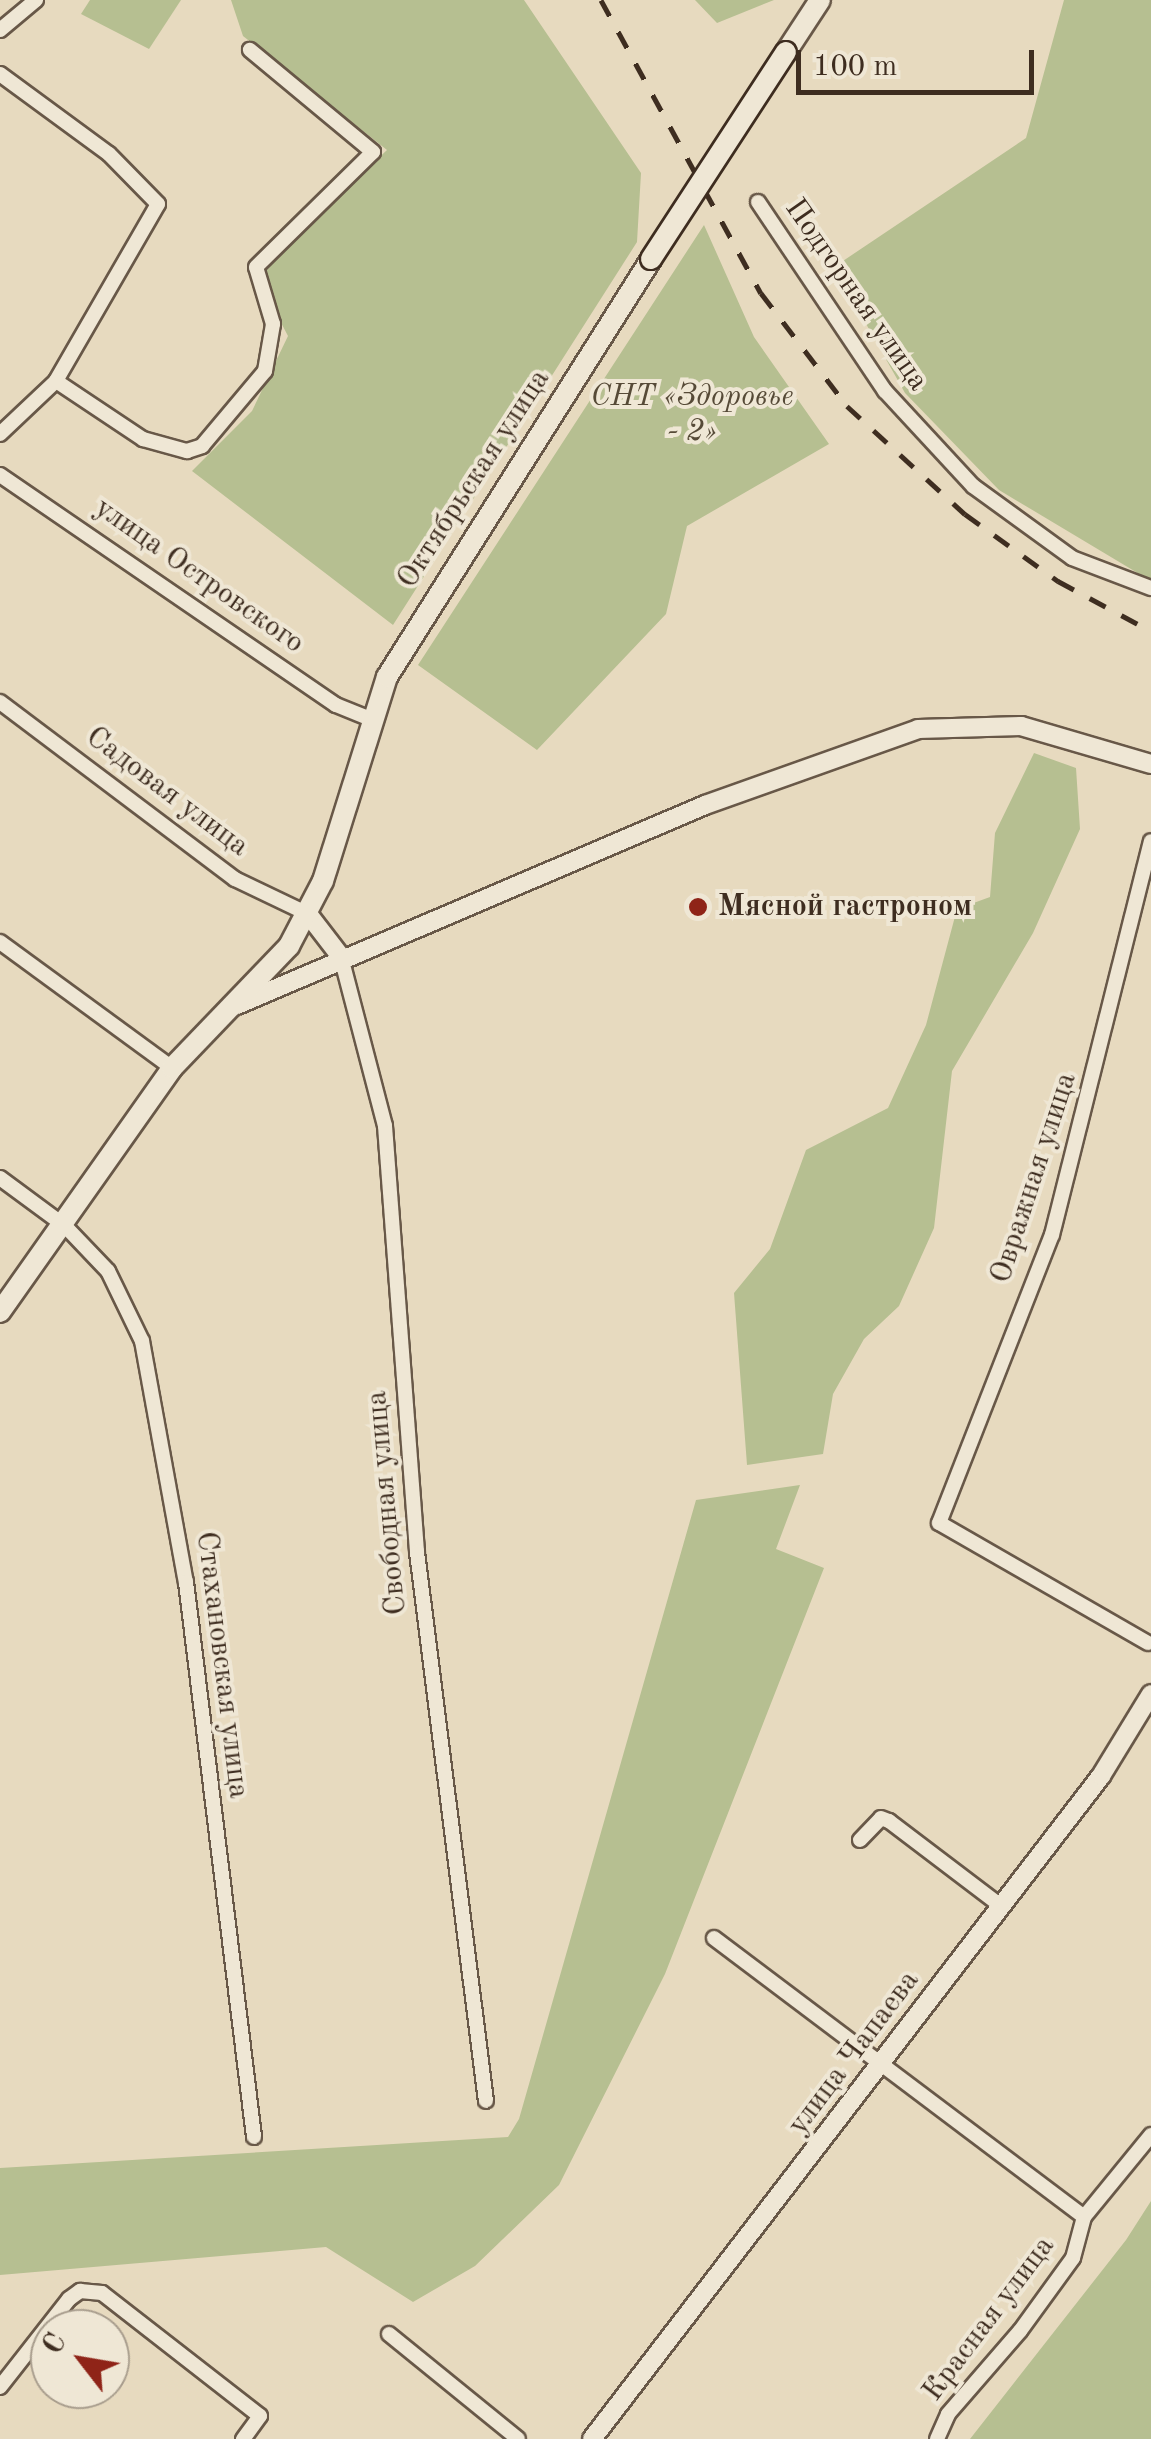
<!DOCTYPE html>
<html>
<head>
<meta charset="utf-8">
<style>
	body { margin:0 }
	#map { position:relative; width:1151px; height:2439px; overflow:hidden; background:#e7dabf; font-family:"Old Standard TT",serif }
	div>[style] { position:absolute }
	.green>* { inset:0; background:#b6bf91 }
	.roads { filter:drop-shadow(2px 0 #685848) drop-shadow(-2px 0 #685848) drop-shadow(0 2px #685848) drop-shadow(0 -2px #685848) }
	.minor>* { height:14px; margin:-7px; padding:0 7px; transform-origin:7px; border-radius:7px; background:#efe7d5 }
	.tertiary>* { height:18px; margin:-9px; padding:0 9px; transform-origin:9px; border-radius:9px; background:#efe7d5 }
	.secondary>* { height:20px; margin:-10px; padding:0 10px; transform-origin:10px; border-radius:10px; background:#efe7d5 }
	.rail>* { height:5px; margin-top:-2.5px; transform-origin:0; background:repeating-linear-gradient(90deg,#3e2d20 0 18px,transparent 0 36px) }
	.bridges { filter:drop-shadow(2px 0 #3e2d20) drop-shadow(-2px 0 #3e2d20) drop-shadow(0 2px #3e2d20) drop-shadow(0 -2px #3e2d20) }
	.secondary-bridge>* { height:20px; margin:-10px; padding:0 10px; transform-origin:10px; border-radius:10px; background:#efe7d5 }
	.dots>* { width:28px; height:28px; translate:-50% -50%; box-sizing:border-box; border:5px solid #efe7d5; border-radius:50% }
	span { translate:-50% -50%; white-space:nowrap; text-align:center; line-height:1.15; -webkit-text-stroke:8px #efe7d5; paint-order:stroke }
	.street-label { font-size:30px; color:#3e2d20 }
	.park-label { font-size:30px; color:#564a37; font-style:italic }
	.poi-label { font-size:30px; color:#3e2d20; font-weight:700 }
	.left { translate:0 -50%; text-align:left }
	.north { position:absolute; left:30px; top:2309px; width:100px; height:100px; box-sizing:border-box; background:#efe7d5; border:2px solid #a89d8d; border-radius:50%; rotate:301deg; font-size:28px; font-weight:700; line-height:40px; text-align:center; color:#3e2d20 }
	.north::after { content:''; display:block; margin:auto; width:35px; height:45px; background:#8f2418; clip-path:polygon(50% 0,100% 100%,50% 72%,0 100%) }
	.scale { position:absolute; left:796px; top:50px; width:238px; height:45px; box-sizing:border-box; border:5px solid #3e2d20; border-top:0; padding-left:12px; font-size:30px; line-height:35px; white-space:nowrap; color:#3e2d20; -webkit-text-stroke:8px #efe7d5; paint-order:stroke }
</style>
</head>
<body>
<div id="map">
	<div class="green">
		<div style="clip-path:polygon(90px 0,181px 0,149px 49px,81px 14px)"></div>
		<div style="clip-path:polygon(231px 0,524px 0,641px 173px,637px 242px,393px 625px,192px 471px,252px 411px,288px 336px,256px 275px,387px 150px,243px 36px)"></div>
		<div style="clip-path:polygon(695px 0,774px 0,717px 23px)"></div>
		<div style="clip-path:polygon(1064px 0,1151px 0,1151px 581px,999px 490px,905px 393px,834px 267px,1026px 138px)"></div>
		<div style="clip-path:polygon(704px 225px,754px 337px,829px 444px,687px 526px,666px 614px,537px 750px,418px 665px)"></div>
		<div style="clip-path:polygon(1034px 753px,1076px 768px,1080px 829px,1033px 933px,952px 1071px,934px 1228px,899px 1306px,864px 1339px,833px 1394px,823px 1454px,747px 1465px,734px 1293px,770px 1249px,806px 1150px,888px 1108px,926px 1025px,957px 909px,990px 897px,995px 833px)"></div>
		<div style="clip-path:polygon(800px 1485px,776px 1549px,824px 1568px,665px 1974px,559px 2185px,475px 2266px,413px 2302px,326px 2247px,0 2275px,0 2168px,508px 2137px,519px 2119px,696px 1500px)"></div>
		<div style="clip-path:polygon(1151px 2201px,1151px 2439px,970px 2439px,1126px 2240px)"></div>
	</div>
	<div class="roads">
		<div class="minor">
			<div style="left:0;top:30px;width:47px;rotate:-39.8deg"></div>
			<div style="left:0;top:74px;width:135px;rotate:36.3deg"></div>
			<div style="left:109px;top:154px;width:70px;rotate:45.6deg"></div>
			<div style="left:158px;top:204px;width:204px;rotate:120deg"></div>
			<div style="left:56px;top:381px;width:77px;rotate:136.6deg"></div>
			<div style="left:758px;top:202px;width:228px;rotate:56.1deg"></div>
			<div style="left:885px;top:391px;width:129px;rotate:47.2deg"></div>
			<div style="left:973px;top:486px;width:122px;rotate:36deg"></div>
			<div style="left:1072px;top:558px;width:85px;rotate:20.8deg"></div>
			<div style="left:56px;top:381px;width:105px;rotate:33.7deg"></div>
			<div style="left:143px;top:439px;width:46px;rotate:15.3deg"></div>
			<div style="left:187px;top:451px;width:16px;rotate:-18deg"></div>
			<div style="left:202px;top:446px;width:98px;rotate:-50deg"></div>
			<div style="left:265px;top:371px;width:48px;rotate:-80.3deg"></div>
			<div style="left:273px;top:324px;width:59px;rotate:-106.6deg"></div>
			<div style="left:256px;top:267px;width:164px;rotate:-44.5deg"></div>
			<div style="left:373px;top:152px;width:160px;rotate:-140.3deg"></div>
			<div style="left:0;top:475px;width:407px;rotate:34.4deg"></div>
			<div style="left:336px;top:705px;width:35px;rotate:22deg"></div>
			<div style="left:0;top:702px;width:294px;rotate:37deg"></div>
			<div style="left:235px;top:879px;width:81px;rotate:25.6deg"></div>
			<div style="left:0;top:942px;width:213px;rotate:36.2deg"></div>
			<div style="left:341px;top:957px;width:175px;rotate:75.4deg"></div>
			<div style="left:385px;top:1126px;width:427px;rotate:85.7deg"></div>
			<div style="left:417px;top:1552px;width:553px;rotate:82.84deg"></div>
			<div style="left:0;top:1178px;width:81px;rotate:36.4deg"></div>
			<div style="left:65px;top:1226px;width:62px;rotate:46.3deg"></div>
			<div style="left:108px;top:1271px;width:78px;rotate:64.1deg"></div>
			<div style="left:142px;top:1341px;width:245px;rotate:79.7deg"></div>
			<div style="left:186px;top:1582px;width:559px;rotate:83.01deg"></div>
			<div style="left:1148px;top:1643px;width:241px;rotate:-150.1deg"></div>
			<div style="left:939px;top:1523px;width:309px;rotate:-68.6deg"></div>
			<div style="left:1052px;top:1235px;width:406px;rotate:-75.9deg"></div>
			<div style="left:860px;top:1840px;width:30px;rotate:-46deg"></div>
			<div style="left:881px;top:1818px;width:9px;rotate:21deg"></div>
			<div style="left:889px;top:1821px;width:141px;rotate:37.2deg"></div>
			<div style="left:714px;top:1938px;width:463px;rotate:37deg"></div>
			<div style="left:389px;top:2334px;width:166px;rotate:39.1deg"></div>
			<div style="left:0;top:2387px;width:112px;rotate:-51.9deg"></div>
			<div style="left:69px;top:2299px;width:14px;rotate:-36deg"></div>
			<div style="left:80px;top:2291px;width:22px;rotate:5deg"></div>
			<div style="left:102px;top:2293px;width:200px;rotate:37.9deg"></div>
			<div style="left:260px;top:2416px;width:29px;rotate:126deg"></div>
			<div style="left:937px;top:2439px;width:27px;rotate:-66deg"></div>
			<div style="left:948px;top:2414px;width:110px;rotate:-49.1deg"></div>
			<div style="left:1020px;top:2331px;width:90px;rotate:-54deg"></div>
			<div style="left:1073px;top:2258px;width:42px;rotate:-75deg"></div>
			<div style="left:1084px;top:2217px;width:106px;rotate:-50.7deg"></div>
		</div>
		<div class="tertiary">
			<div style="left:308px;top:914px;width:54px;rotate:52.5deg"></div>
			<div style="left:237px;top:1005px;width:509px;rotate:-23.14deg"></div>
			<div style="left:705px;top:805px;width:226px;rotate:-19.6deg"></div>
			<div style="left:918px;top:729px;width:103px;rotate:-1.7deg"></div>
			<div style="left:1021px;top:726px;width:135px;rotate:16.3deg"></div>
			<div style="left:592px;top:2439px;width:836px;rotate:-52.49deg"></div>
			<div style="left:1101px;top:1776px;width:96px;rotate:-58.6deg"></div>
		</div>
		<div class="secondary">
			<div style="left:786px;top:52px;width:62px;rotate:-56.8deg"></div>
			<div style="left:0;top:1312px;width:299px;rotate:-54.8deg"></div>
			<div style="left:172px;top:1068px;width:169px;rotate:-46.2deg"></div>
			<div style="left:289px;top:946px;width:73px;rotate:-62.4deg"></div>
			<div style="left:323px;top:881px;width:214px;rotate:-72.6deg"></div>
			<div style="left:387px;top:677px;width:494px;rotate:-57.7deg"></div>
		</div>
	</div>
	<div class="rail">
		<div style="left:601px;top:0;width:334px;rotate:61.4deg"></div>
		<div style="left:761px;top:293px;width:142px;rotate:52.7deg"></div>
		<div style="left:847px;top:406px;width:160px;rotate:42.5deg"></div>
		<div style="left:965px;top:514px;width:115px;rotate:35.8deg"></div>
		<div style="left:1058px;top:581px;width:106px;rotate:28.3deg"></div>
	</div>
	<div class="bridges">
		<div class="secondary-bridge">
			<div style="left:651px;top:259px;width:247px;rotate:-56.9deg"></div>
		</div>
	</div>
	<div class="dots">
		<div style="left:698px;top:907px;background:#8f2418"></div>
	</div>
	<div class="street-label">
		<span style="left:856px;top:295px;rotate:55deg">Подгорная улица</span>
		<span style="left:474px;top:479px;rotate:-57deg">Октябрьская улица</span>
		<span style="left:199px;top:576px;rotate:35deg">улица Островского</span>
		<span style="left:167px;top:792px;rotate:37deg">Садовая улица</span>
		<span style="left:1034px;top:1178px;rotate:-72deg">Овражная улица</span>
		<span style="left:387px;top:1503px;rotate:-95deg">Свободная улица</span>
		<span style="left:222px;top:1665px;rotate:83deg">Стахановская улица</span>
		<span style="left:854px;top:2053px;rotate:-53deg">улица Чапаева</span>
		<span style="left:989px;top:2319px;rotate:-53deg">Красная улица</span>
	</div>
	<div class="park-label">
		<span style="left:692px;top:414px">СНТ «Здоровье<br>- 2»</span>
	</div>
	<div class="poi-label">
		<span class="left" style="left:718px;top:907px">Мясной гастроном</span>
	</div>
	<div class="north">С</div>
	<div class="scale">100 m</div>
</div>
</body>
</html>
